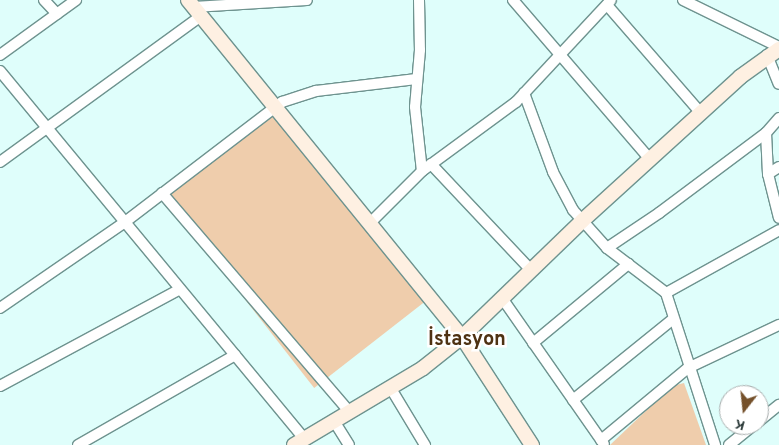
<!DOCTYPE html>
<html>
<head>
<meta charset="utf-8">
<style>
	body { margin:0 }
	#map { position:relative; width:779px; height:445px; overflow:hidden; background:#dffefb; font-family:Overpass,sans-serif }
	div>[style] { position:absolute }
	.green>* { inset:0; background:#efcdac; transform-origin:0 0 }
	.roads { filter:drop-shadow(1px 0 #6e938f) drop-shadow(-1px 0 #6e938f) drop-shadow(0 1px #6e938f) drop-shadow(0 -1px #6e938f) }
	.street>* { height:10px; margin:-5px; padding:0 5px; transform-origin:5px; border-radius:5px; background:#fff }
	.secondary>* { height:14px; margin:-7px; padding:0 7px; transform-origin:7px; border-radius:7px; background:#fef0e2 }
	span { translate:-50% -50%; white-space:nowrap; text-align:center; line-height:1.15; -webkit-text-stroke:5px #fff; paint-order:stroke }
	.district-label { font-size:20px; color:#4e3213; font-weight:700 }
	.north { position:absolute; left:719px; top:385px; width:50px; height:50px; box-sizing:border-box; background:#fff; border:1px solid #a9afaf; border-radius:50%; rotate:196deg; font-size:14px; font-weight:700; line-height:20px; text-align:center; color:#283736 }
	.north::after { content:''; display:block; margin:auto; width:18px; height:22px; background:#75512b; clip-path:polygon(50% 0,100% 100%,50% 72%,0 100%) }
</style>
</head>
<body>
<div id="map">
	<div class="green">
		<div style="left:274px;top:106px;width:247px;height:142px;rotate:52deg"></div>
		<div style="clip-path:polygon(684px 383px,706px 445px,610px 445px,672px 386px)"></div>
	</div>
	<div class="roads">
		<div class="street">
			<div style="left:44px;top:0;width:19px;rotate:47deg"></div>
			<div style="left:419px;top:0;width:50px;rotate:88.9deg"></div>
			<div style="left:420px;top:50px;width:57px;rotate:95deg"></div>
			<div style="left:415px;top:107px;width:64px;rotate:83.8deg"></div>
			<div style="left:513px;top:0;width:210px;rotate:49.3deg"></div>
			<div style="left:683px;top:0;width:107px;rotate:26.1deg"></div>
			<div style="left:607px;top:5px;width:143px;rotate:49deg"></div>
			<div style="left:194px;top:7px;width:113px;rotate:-3.5deg"></div>
			<div style="left:0;top:55px;width:94px;rotate:-35.9deg"></div>
			<div style="left:767px;top:55px;width:31px;rotate:68deg"></div>
			<div style="left:0;top:71px;width:477px;rotate:50.4deg"></div>
			<div style="left:524px;top:93px;width:84px;rotate:69.8deg"></div>
			<div style="left:553px;top:172px;width:43px;rotate:62.2deg"></div>
			<div style="left:573px;top:210px;width:51px;rotate:48.2deg"></div>
			<div style="left:607px;top:248px;width:74px;rotate:37.3deg"></div>
			<div style="left:666px;top:293px;width:160px;rotate:72.1deg"></div>
			<div style="left:766px;top:133px;width:41px;rotate:87.2deg"></div>
			<div style="left:768px;top:174px;width:45px;rotate:76deg"></div>
			<div style="left:0;top:162px;width:248px;rotate:-36deg"></div>
			<div style="left:431px;top:164px;width:146px;rotate:46.7deg"></div>
			<div style="left:768px;top:174px;width:13px;rotate:-32deg"></div>
			<div style="left:162px;top:193px;width:289px;rotate:49.4deg"></div>
			<div style="left:370px;top:223px;width:74px;rotate:-45deg"></div>
			<div style="left:422px;top:171px;width:117px;rotate:-36.3deg"></div>
			<div style="left:516px;top:102px;width:139px;rotate:-47deg"></div>
			<div style="left:607px;top:248px;width:63px;rotate:-33.9deg"></div>
			<div style="left:659px;top:213px;width:134px;rotate:-36.8deg"></div>
			<div style="left:766px;top:133px;width:20px;rotate:-49deg"></div>
			<div style="left:666px;top:293px;width:129px;rotate:-29.1deg"></div>
			<div style="left:502px;top:298px;width:178px;rotate:55.1deg"></div>
			<div style="left:0;top:308px;width:152px;rotate:-34.5deg"></div>
			<div style="left:125px;top:222px;width:198px;rotate:-37.4deg"></div>
			<div style="left:282px;top:102px;width:36px;rotate:-18deg"></div>
			<div style="left:316px;top:91px;width:101px;rotate:-6.8deg"></div>
			<div style="left:533px;top:343px;width:124px;rotate:-39.7deg"></div>
			<div style="left:0;top:386px;width:204px;rotate:-28.3deg"></div>
			<div style="left:390px;top:387px;width:68px;rotate:58.9deg"></div>
			<div style="left:573px;top:400px;width:129px;rotate:-39deg"></div>
			<div style="left:334px;top:421px;width:28px;rotate:58deg"></div>
			<div style="left:759px;top:421px;width:26px;rotate:-39deg"></div>
			<div style="left:601px;top:440px;width:113px;rotate:-39.6deg"></div>
			<div style="left:688px;top:368px;width:101px;rotate:-25.3deg"></div>
			<div style="left:78px;top:445px;width:181px;rotate:-29.8deg"></div>
			<div style="left:729px;top:445px;width:32px;rotate:-39deg"></div>
		</div>
		<div class="secondary">
			<div style="left:188px;top:0;width:434px;rotate:50.9deg"></div>
			<div style="left:462px;top:337px;width:129px;rotate:57.1deg"></div>
			<div style="left:294px;top:445px;width:150px;rotate:-30.8deg"></div>
			<div style="left:423px;top:368px;width:50px;rotate:-38.5deg"></div>
			<div style="left:462px;top:337px;width:167px;rotate:-44deg"></div>
			<div style="left:582px;top:221px;width:214px;rotate:-42.3deg"></div>
			<div style="left:740px;top:77px;width:48px;rotate:-35.7deg"></div>
		</div>
	</div>
	<div class="district-label">
		<span style="left:467px;top:340px">İstasyon</span>
	</div>
	<div class="north">K</div>
</div>
</body>
</html>
